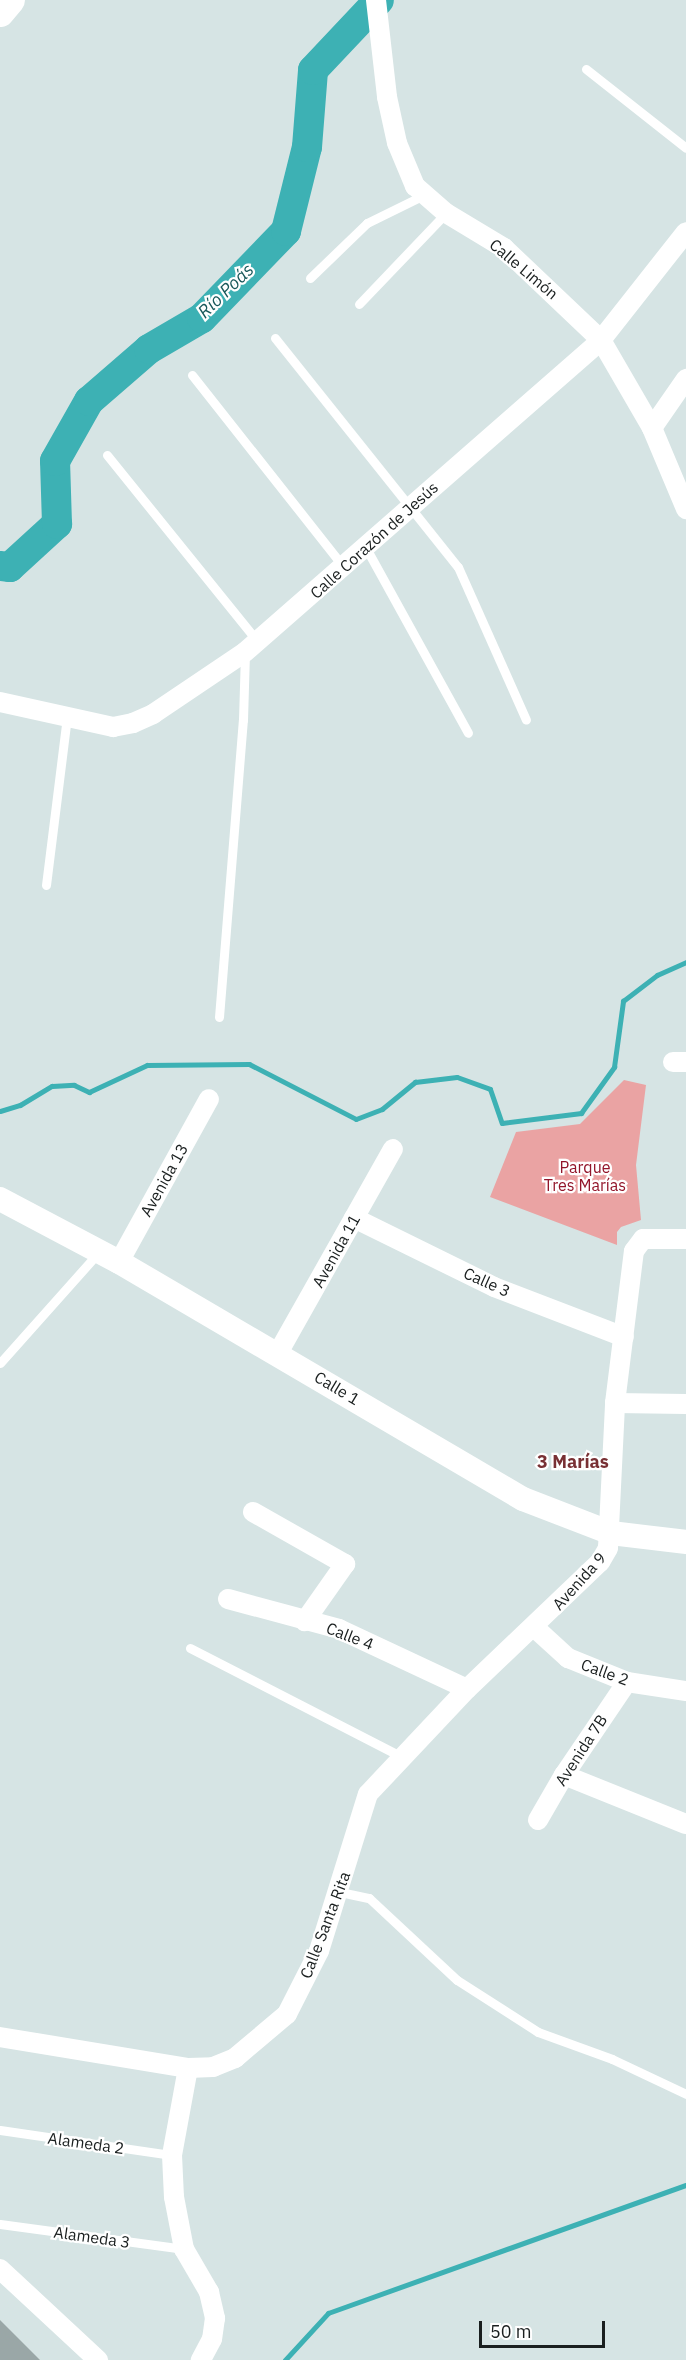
<!DOCTYPE html>
<html>
<head>
<meta charset="utf-8">
<style>
	body { margin:0 }
	#map { position:relative; width:686px; height:2360px; overflow:hidden; background:#d6e4e4; font-family:"IBM Plex Sans",sans-serif }
	div>[style] { position:absolute }
	.green>* { inset:0; background:#eaa3a3 }
	.stream>* { height:5px; margin:-2.5px; padding:0 2.5px; transform-origin:2.5px; border-radius:2.5px; background:#3db1b4 }
	.river>* { height:30px; margin:-15px; padding:0 15px; transform-origin:15px; border-radius:15px; background:#3db1b4 }
	.building>* { inset:0; background:#9aa7a7 }
	.service>* { height:9px; margin:-4.5px; padding:0 4.5px; transform-origin:4.5px; border-radius:4.5px; background:#fff }
	.minor>* { height:20px; margin:-10px; padding:0 10px; transform-origin:10px; border-radius:10px; background:#fff }
	.tertiary>* { height:24px; margin:-12px; padding:0 12px; transform-origin:12px; border-radius:12px; background:#fff }
	.secondary>* { height:27px; margin:-13.5px; padding:0 13.5px; transform-origin:13.5px; border-radius:13.5px; background:#fff }
	span { translate:-50% -50%; white-space:nowrap; text-align:center; line-height:1.15; -webkit-text-stroke:4.5px #fff; paint-order:stroke }
	.street-label { font-size:16px; color:#1a1f1f }
	.park-label { font-size:16px; color:#92152a }
	.water-label { font-size:18px; color:#18585a; font-style:italic }
	.neighbourhood-label { font-size:18px; color:#783034; font-weight:700 }
	.scale { position:absolute; left:479px; top:2321px; width:126px; height:27px; box-sizing:border-box; border:3px solid #1a1f1f; border-top:0; padding-left:8px; font-size:18px; line-height:21px; white-space:nowrap; color:#1a1f1f; -webkit-text-stroke:4px #fff; paint-order:stroke }
</style>
</head>
<body>
<div id="map">
	<div class="green">
		<div style="clip-path:polygon(624px 1080px,646px 1085px,636px 1165px,641px 1220px,621px 1227px,617px 1232px,617px 1245px,490px 1197px,516px 1132px,580px 1124px)"></div>
	</div>
	<div class="stream">
		<div style="left:0;top:1111px;width:21px;rotate:-17deg"></div>
		<div style="left:20px;top:1105px;width:37px;rotate:-31deg"></div>
		<div style="left:52px;top:1086px;width:22px;rotate:-3deg"></div>
		<div style="left:74px;top:1085px;width:17px;rotate:25deg"></div>
		<div style="left:89px;top:1092px;width:64px;rotate:-25deg"></div>
		<div style="left:147px;top:1065px;width:102px;rotate:-0.6deg"></div>
		<div style="left:249px;top:1064px;width:120px;rotate:27.2deg"></div>
		<div style="left:356px;top:1119px;width:28px;rotate:-21deg"></div>
		<div style="left:382px;top:1109px;width:43px;rotate:-39.3deg"></div>
		<div style="left:415px;top:1082px;width:42px;rotate:-6.8deg"></div>
		<div style="left:457px;top:1077px;width:35px;rotate:20deg"></div>
		<div style="left:490px;top:1089px;width:36px;rotate:71deg"></div>
		<div style="left:502px;top:1123px;width:80px;rotate:-7.2deg"></div>
		<div style="left:581px;top:1113px;width:57px;rotate:-54.3deg"></div>
		<div style="left:614px;top:1067px;width:67px;rotate:-82.2deg"></div>
		<div style="left:623px;top:1001px;width:43px;rotate:-37.4deg"></div>
		<div style="left:657px;top:975px;width:32px;rotate:-24deg"></div>
		<div style="left:285px;top:2360px;width:64px;rotate:-47.5deg"></div>
		<div style="left:328px;top:2313px;width:380px;rotate:-19.7deg"></div>
	</div>
	<div class="river">
		<div style="left:0;top:566px;width:10px;rotate:6deg"></div>
		<div style="left:10px;top:567px;width:64px;rotate:-42.5deg"></div>
		<div style="left:57px;top:524px;width:63px;rotate:-91.8deg"></div>
		<div style="left:55px;top:461px;width:69px;rotate:-60.5deg"></div>
		<div style="left:89px;top:401px;width:79px;rotate:-40.9deg"></div>
		<div style="left:149px;top:349px;width:61px;rotate:-30.3deg"></div>
		<div style="left:202px;top:318px;width:121px;rotate:-46deg"></div>
		<div style="left:286px;top:231px;width:87px;rotate:-76deg"></div>
		<div style="left:307px;top:147px;width:77px;rotate:-85.5deg"></div>
		<div style="left:313px;top:70px;width:96px;rotate:-46.7deg"></div>
	</div>
	<div class="building">
		<div style="clip-path:polygon(0 2320px,40px 2360px,0 2360px)"></div>
	</div>
	<div class="service">
		<div style="left:586px;top:69px;width:127px;rotate:38.3deg"></div>
		<div style="left:310px;top:278px;width:79px;rotate:-44deg"></div>
		<div style="left:367px;top:223px;width:64px;rotate:-26.2deg"></div>
		<div style="left:359px;top:304px;width:126px;rotate:-46.3deg"></div>
		<div style="left:275px;top:338px;width:293px;rotate:51.4deg"></div>
		<div style="left:458px;top:567px;width:167px;rotate:66deg"></div>
		<div style="left:192px;top:375px;width:243px;rotate:51.7deg"></div>
		<div style="left:107px;top:455px;width:240px;rotate:51.1deg"></div>
		<div style="left:366px;top:548px;width:211px;rotate:61.1deg"></div>
		<div style="left:46px;top:885px;width:169px;rotate:-82.9deg"></div>
		<div style="left:219px;top:1017px;width:298px;rotate:-85.4deg"></div>
		<div style="left:243px;top:720px;width:66px;rotate:-88.3deg"></div>
		<div style="left:0;top:1363px;width:147px;rotate:-48.3deg"></div>
		<div style="left:190px;top:1648px;width:236px;rotate:27.2deg"></div>
		<div style="left:340px;top:1892px;width:30px;rotate:12deg"></div>
		<div style="left:369px;top:1898px;width:120px;rotate:43deg"></div>
		<div style="left:457px;top:1980px;width:96px;rotate:32.7deg"></div>
		<div style="left:538px;top:2032px;width:79px;rotate:20deg"></div>
		<div style="left:612px;top:2059px;width:82px;rotate:25.3deg"></div>
		<div style="left:0;top:2130px;width:174px;rotate:8.3deg"></div>
		<div style="left:0;top:2224px;width:186px;rotate:7.7deg"></div>
	</div>
	<div class="minor">
		<div style="left:376px;top:0;width:98px;rotate:83.5deg"></div>
		<div style="left:387px;top:97px;width:47px;rotate:77.7deg"></div>
		<div style="left:397px;top:143px;width:47px;rotate:67.3deg"></div>
		<div style="left:415px;top:186px;width:41px;rotate:41.1deg"></div>
		<div style="left:446px;top:213px;width:68px;rotate:31.1deg"></div>
		<div style="left:504px;top:248px;width:134px;rotate:43.5deg"></div>
		<div style="left:601px;top:340px;width:102px;rotate:59.9deg"></div>
		<div style="left:652px;top:428px;width:88px;rotate:67.2deg"></div>
		<div style="left:652px;top:428px;width:60px;rotate:-55.2deg"></div>
		<div style="left:0;top:702px;width:116px;rotate:12.5deg"></div>
		<div style="left:113px;top:727px;width:20px;rotate:-11deg"></div>
		<div style="left:133px;top:723px;width:22px;rotate:-24deg"></div>
		<div style="left:153px;top:714px;width:111px;rotate:-34deg"></div>
		<div style="left:245px;top:652px;width:473px;rotate:-41.2deg"></div>
		<div style="left:601px;top:340px;width:137px;rotate:-51.8deg"></div>
		<div style="left:673px;top:1062px;width:13px"></div>
		<div style="left:354px;top:1218px;width:156px;rotate:26.2deg"></div>
		<div style="left:494px;top:1287px;width:139px;rotate:21deg"></div>
		<div style="left:119px;top:1262px;width:186px;rotate:-61.1deg"></div>
		<div style="left:278px;top:1353px;width:234px;rotate:-60.6deg"></div>
		<div style="left:615px;top:1403px;width:71px;rotate:0.8deg"></div>
		<div style="left:253px;top:1512px;width:106px;rotate:29.5deg"></div>
		<div style="left:345px;top:1564px;width:70px;rotate:125.1deg"></div>
		<div style="left:228px;top:1599px;width:115px;rotate:15.1deg"></div>
		<div style="left:339px;top:1629px;width:141px;rotate:25.1deg"></div>
		<div style="left:535px;top:1628px;width:45px;rotate:42.3deg"></div>
		<div style="left:568px;top:1658px;width:64px;rotate:22.1deg"></div>
		<div style="left:627px;top:1682px;width:60px;rotate:8.7deg"></div>
		<div style="left:564px;top:1775px;width:131px;rotate:21.9deg"></div>
		<div style="left:538px;top:1820px;width:52px;rotate:-60deg"></div>
		<div style="left:564px;top:1775px;width:112px;rotate:-55.9deg"></div>
		<div style="left:0;top:2037px;width:191px;rotate:9.4deg"></div>
		<div style="left:188px;top:2068px;width:25px;rotate:-2deg"></div>
		<div style="left:213px;top:2067px;width:24px;rotate:-22deg"></div>
		<div style="left:235px;top:2058px;width:68px;rotate:-40.2deg"></div>
		<div style="left:287px;top:2014px;width:71px;rotate:-63.1deg"></div>
		<div style="left:319px;top:1951px;width:164px;rotate:-72.7deg"></div>
		<div style="left:368px;top:1794px;width:144px;rotate:-46.7deg"></div>
		<div style="left:467px;top:1689px;width:184px;rotate:-43.7deg"></div>
		<div style="left:600px;top:1562px;width:16px;rotate:-60deg"></div>
		<div style="left:608px;top:1548px;width:145px;rotate:-87.2deg"></div>
		<div style="left:615px;top:1403px;width:153px;rotate:-82.9deg"></div>
		<div style="left:634px;top:1251px;width:15px;rotate:-53deg"></div>
		<div style="left:643px;top:1239px;width:43px"></div>
		<div style="left:188px;top:2068px;width:88px;rotate:100.4deg"></div>
		<div style="left:172px;top:2155px;width:42px;rotate:87.3deg"></div>
		<div style="left:174px;top:2197px;width:53px;rotate:79.1deg"></div>
		<div style="left:184px;top:2249px;width:50px;rotate:59.8deg"></div>
		<div style="left:209px;top:2292px;width:27px;rotate:77deg"></div>
		<div style="left:215px;top:2318px;width:21px;rotate:98deg"></div>
		<div style="left:212px;top:2339px;width:24px;rotate:118deg"></div>
		<div style="left:0;top:2269px;width:134px;rotate:42.9deg"></div>
	</div>
	<div class="tertiary">
		<div style="left:0;top:1199px;width:135px;rotate:27.9deg"></div>
		<div style="left:119px;top:1262px;width:468px;rotate:30.4deg"></div>
		<div style="left:523px;top:1499px;width:94px;rotate:21.1deg"></div>
		<div style="left:611px;top:1533px;width:76px;rotate:6.8deg"></div>
	</div>
	<div class="secondary">
		<div style="left:0;top:13px;width:17px;rotate:-50deg"></div>
	</div>
	<div class="street-label">
		<span style="left:524px;top:269px;rotate:40deg">Calle Limón</span>
		<span style="left:374px;top:540px;rotate:-42deg">Calle Corazón de Jesús</span>
		<span style="left:164px;top:1180px;rotate:-61deg">Avenida 13</span>
		<span style="left:336px;top:1251px;rotate:-61deg">Avenida 11</span>
		<span style="left:487px;top:1282px;rotate:24deg">Calle 3</span>
		<span style="left:337px;top:1388px;rotate:31deg">Calle 1</span>
		<span style="left:579px;top:1581px;rotate:-48deg">Avenida 9</span>
		<span style="left:350px;top:1636px;rotate:21deg">Calle 4</span>
		<span style="left:605px;top:1672px;rotate:20deg">Calle 2</span>
		<span style="left:581px;top:1750px;rotate:-57deg">Avenida 7B</span>
		<span style="left:325px;top:1925px;rotate:-69deg">Calle Santa Rita</span>
		<span style="left:86px;top:2143px;rotate:8deg">Alameda 2</span>
		<span style="left:92px;top:2237px;rotate:8deg">Alameda 3</span>
	</div>
	<div class="park-label">
		<span style="left:585px;top:1176px">Parque<br>Tres Marías</span>
	</div>
	<div class="water-label">
		<span style="left:226px;top:291px;rotate:-44deg">Río Poás</span>
	</div>
	<div class="neighbourhood-label">
		<span style="left:573px;top:1462px">3 Marías</span>
	</div>
	<div class="scale">50 m</div>
</div>
</body>
</html>
